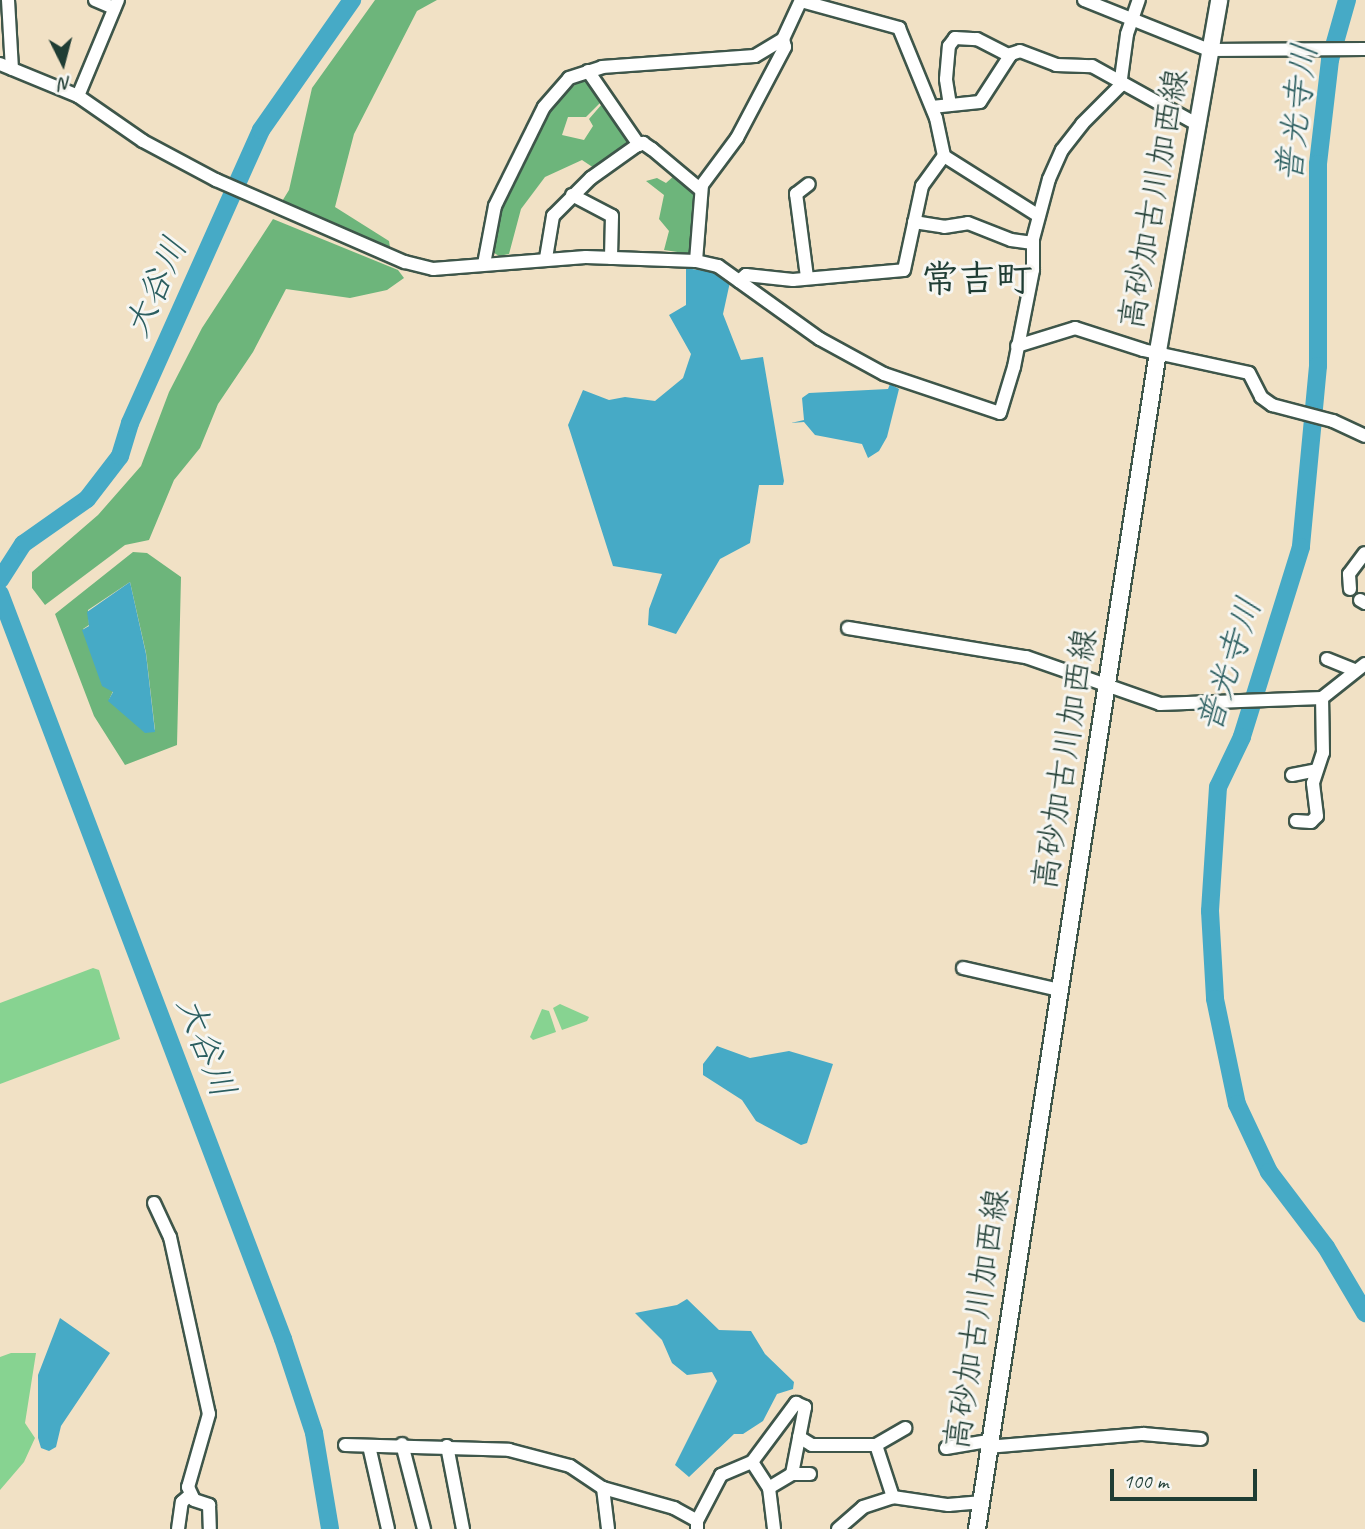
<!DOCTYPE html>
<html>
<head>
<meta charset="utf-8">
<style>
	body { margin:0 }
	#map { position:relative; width:1365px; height:1529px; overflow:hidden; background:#f1e1c5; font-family:Caveat,"Klee One",sans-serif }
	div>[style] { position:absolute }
	.green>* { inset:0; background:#87d391 }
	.forest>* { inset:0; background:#6db57b }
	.water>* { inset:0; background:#46aac6 }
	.river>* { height:18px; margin:-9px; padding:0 9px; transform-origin:9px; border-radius:9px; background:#46aac6 }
	.roads { filter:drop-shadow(2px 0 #3e564a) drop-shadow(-2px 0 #3e564a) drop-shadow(0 2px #3e564a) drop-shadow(0 -2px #3e564a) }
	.minor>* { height:12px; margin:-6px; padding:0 6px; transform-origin:6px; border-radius:6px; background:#fff }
	.major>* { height:16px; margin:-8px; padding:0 8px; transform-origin:8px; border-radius:8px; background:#fff }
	span { translate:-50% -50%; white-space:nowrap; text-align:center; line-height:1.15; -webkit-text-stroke:6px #f6f6f2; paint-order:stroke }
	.street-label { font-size:33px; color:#1f3d34 }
	.water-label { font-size:35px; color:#2b5e60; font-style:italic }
	.quarter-label { font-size:37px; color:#1f3d34; font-weight:700 }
	.north { position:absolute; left:28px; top:28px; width:70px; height:70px; -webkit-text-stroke:5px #f6f6f2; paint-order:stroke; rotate:174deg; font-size:19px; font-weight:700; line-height:28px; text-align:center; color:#1f3d34 }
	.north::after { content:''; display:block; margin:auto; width:24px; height:32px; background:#1f3d34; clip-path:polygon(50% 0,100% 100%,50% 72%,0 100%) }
	.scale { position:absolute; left:1110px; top:1469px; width:147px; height:32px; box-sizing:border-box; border:4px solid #1f3d34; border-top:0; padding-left:9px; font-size:21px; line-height:24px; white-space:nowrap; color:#1f3d34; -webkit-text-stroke:5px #f6f6f2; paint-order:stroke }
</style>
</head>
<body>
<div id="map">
	<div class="green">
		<div style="clip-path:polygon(93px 968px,99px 970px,120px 1039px,0 1084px,0 1003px)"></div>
		<div style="clip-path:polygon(560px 1004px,589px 1017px,587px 1021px,562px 1030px,553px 1008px)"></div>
		<div style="clip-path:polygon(542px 1009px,549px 1011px,556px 1032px,533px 1040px,530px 1037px)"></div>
		<div style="clip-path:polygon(11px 1353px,36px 1353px,25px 1423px,35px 1438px,24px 1462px,0 1490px,0 1357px)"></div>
	</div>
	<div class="forest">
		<div style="clip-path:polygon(375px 0,437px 0,417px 11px,354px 134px,335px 207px,389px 241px,390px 247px,281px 203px,289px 190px,312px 88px)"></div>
		<div style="clip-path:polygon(581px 80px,591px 83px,602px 101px,586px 117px,568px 117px,562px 135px,584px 140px,593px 126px,589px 119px,602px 104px,608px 104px,635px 143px,597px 170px,582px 160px,545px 177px,521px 209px,509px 254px,499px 256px,491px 251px,499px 208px,551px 105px)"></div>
		<div style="clip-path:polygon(675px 175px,696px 193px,691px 254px,664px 250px,669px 231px,659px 219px,664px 195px,646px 181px,657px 178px,666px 183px)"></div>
		<div style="clip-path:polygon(273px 219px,398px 270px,404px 278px,387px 290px,350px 298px,286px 289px,253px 352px,218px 404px,200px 448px,174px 480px,149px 540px,125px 545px,45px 605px,32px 588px,32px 572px,98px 515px,141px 466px,169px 392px,202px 328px)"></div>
		<div style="clip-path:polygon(evenodd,133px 552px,147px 553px,181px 577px,177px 745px,125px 765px,94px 716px,55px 614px,133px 552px,130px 582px,146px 653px,155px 730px,109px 700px,113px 691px,102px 684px,83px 629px,89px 625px,88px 610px,130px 582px)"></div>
	</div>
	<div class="water">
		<div style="clip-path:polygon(686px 268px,717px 273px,730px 282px,723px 314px,741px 360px,763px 357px,784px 481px,783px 485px,759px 485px,750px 543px,720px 559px,676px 634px,648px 625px,649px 609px,662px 574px,613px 566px,568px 425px,583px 390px,609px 400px,625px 397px,655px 401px,683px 378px,691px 354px,669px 315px,686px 305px)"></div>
		<div style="clip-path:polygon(890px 384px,899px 389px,887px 437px,879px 451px,868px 458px,862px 444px,815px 435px,804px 422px,791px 423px,804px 420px,802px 398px,809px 393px,888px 389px)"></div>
		<div style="clip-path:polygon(130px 582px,146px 654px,155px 732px,145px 733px,108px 701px,113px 692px,102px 686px,82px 630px,89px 626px,87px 612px)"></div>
		<div style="clip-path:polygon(717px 1046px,750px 1058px,789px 1051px,833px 1064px,807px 1143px,801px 1145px,756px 1121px,742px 1100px,703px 1075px,703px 1064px)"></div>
		<div style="clip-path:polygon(687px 1299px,719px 1330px,751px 1331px,765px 1354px,794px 1382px,793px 1389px,777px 1394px,763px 1421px,743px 1434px,734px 1434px,689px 1477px,675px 1465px,717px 1381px,712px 1372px,687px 1375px,672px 1363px,662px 1340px,635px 1313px,677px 1305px)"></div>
		<div style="clip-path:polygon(60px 1318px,110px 1353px,61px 1426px,56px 1447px,49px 1451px,41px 1448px,38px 1438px,38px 1375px)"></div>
	</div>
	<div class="river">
		<div style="left:1347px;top:0;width:62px;rotate:105.8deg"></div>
		<div style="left:1330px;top:60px;width:105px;rotate:96.6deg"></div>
		<div style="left:1318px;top:164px;width:202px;rotate:90deg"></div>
		<div style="left:1318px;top:366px;width:182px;rotate:95.4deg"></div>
		<div style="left:1301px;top:547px;width:199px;rotate:107.3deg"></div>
		<div style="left:1242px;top:737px;width:55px;rotate:115.6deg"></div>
		<div style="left:1218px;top:787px;width:124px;rotate:93.7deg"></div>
		<div style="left:1210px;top:911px;width:88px;rotate:86.7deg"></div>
		<div style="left:1215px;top:999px;width:107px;rotate:78.2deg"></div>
		<div style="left:1237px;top:1104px;width:75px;rotate:64.8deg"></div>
		<div style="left:1269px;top:1172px;width:94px;rotate:52.8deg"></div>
		<div style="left:1326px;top:1247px;width:77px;rotate:59.4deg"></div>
		<div style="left:0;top:580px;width:43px;rotate:-57.4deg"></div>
		<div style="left:23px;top:544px;width:78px;rotate:-35.1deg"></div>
		<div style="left:87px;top:499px;width:54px;rotate:-52.5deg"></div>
		<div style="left:120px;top:456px;width:34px;rotate:-73deg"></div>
		<div style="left:130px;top:423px;width:321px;rotate:-65.9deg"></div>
		<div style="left:261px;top:130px;width:159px;rotate:-55deg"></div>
		<div style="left:0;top:594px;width:797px;rotate:69.2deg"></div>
		<div style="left:283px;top:1339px;width:99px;rotate:71.7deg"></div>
		<div style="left:314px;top:1433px;width:97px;rotate:80.5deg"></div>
	</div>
	<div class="roads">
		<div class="minor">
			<div style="left:8px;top:0;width:69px;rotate:86.7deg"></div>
			<div style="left:95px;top:0;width:21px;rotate:23deg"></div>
			<div style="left:1084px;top:0;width:135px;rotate:21.8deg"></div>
			<div style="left:1209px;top:50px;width:156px;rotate:-0.4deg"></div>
			<div style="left:801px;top:1px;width:102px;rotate:15.4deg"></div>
			<div style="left:899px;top:28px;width:97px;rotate:67.7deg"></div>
			<div style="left:936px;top:118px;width:39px;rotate:78deg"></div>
			<div style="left:0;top:64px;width:84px;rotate:22.3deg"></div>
			<div style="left:78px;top:96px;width:79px;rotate:34.7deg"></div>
			<div style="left:143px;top:141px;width:83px;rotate:28.1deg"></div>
			<div style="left:216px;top:180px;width:206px;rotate:23.5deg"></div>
			<div style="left:405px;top:262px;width:29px;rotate:14deg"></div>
			<div style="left:433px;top:269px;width:153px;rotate:-4.5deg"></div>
			<div style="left:586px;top:257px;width:110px;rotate:2.1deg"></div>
			<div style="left:696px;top:261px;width:23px;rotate:13deg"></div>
			<div style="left:718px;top:266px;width:125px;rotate:35.6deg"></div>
			<div style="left:820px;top:339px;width:73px;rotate:28.7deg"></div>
			<div style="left:884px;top:374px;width:122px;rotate:18.6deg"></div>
			<div style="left:1000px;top:413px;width:48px;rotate:-73.1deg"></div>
			<div style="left:1014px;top:367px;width:99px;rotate:-78.9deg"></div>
			<div style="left:1033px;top:270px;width:31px;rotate:-90deg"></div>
			<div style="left:1033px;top:239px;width:62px;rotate:-75.1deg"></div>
			<div style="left:1049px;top:179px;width:32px;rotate:-66deg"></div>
			<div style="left:1062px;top:150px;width:33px;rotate:-52deg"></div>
			<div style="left:1082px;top:124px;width:54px;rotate:-45deg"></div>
			<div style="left:1120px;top:86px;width:52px;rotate:-82.3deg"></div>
			<div style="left:1127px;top:34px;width:36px;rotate:-71deg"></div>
			<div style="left:588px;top:71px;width:90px;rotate:55.4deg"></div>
			<div style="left:78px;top:96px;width:104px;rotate:-67.4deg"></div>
			<div style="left:950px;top:105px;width:26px;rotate:-99deg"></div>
			<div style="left:946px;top:79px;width:33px;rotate:-85deg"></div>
			<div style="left:949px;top:46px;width:10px;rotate:-53deg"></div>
			<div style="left:955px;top:38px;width:22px;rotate:3deg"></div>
			<div style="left:977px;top:39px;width:37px;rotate:27deg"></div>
			<div style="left:932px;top:107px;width:48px;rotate:-5.9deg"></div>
			<div style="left:980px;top:102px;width:57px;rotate:-57.1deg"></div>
			<div style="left:1011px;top:54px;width:9px;rotate:-18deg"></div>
			<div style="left:1020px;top:51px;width:39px;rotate:21deg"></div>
			<div style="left:1056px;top:65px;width:36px;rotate:2deg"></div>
			<div style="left:1092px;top:66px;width:118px;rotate:29deg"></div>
			<div style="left:572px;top:195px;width:45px;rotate:27.7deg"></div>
			<div style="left:612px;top:216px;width:42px;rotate:91.4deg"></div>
			<div style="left:914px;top:222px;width:30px;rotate:9deg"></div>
			<div style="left:944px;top:227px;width:24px;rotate:-9deg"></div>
			<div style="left:968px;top:223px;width:46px;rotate:21.6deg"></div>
			<div style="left:1011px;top:240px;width:22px;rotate:8deg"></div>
			<div style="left:546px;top:258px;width:43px;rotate:-80.5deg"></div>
			<div style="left:553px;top:216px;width:54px;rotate:-45deg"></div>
			<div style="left:591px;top:178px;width:55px;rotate:-35.4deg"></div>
			<div style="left:636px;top:146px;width:8px;rotate:-23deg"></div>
			<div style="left:643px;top:143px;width:11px;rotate:34deg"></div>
			<div style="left:652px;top:149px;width:64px;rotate:39.9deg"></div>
			<div style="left:696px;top:261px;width:76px;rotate:-85.5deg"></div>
			<div style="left:702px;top:185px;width:59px;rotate:-53.3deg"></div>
			<div style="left:737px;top:138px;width:103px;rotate:-62.2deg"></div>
			<div style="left:785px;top:47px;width:8px;rotate:-104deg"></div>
			<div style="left:484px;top:264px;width:59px;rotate:-79.3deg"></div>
			<div style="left:495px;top:206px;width:110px;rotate:-63.7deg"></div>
			<div style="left:544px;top:107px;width:38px;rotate:-49deg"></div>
			<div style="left:569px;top:78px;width:35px;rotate:-18deg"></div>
			<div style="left:602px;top:67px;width:153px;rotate:-4.1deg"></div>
			<div style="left:755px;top:56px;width:33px;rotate:-31deg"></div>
			<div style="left:783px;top:39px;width:43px;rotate:-65.2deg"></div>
			<div style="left:807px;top:277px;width:84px;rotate:-97.5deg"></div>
			<div style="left:796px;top:194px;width:16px;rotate:-38deg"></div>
			<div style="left:739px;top:281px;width:9px;rotate:-41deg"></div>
			<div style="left:746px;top:275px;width:47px;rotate:6.1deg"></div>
			<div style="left:793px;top:280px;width:111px;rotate:-5.1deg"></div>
			<div style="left:904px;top:270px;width:86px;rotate:-77.9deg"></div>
			<div style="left:922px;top:186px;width:37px;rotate:-54deg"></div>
			<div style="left:944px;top:156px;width:112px;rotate:32.3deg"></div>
			<div style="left:1017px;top:346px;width:61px;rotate:-17.2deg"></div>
			<div style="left:1075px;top:328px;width:71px;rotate:17.9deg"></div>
			<div style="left:1143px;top:350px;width:108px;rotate:12.2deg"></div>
			<div style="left:1249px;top:373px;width:27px;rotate:63deg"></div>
			<div style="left:1261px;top:397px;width:14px;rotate:36deg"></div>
			<div style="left:1272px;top:405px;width:63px;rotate:14.7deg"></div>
			<div style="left:1333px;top:421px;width:35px;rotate:25deg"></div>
			<div style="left:1350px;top:589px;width:15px;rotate:-94deg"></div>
			<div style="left:1349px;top:574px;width:26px;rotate:-53deg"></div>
			<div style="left:1360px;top:600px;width:6px;rotate:31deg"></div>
			<div style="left:848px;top:628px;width:180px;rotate:9.3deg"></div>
			<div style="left:1026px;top:657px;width:142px;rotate:19.3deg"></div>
			<div style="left:1160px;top:704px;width:162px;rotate:-2.1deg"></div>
			<div style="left:1322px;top:698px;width:55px;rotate:-38.3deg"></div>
			<div style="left:1327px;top:659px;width:29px;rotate:22deg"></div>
			<div style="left:1292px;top:775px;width:25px;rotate:-11deg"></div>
			<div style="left:1296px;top:821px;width:15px;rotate:4deg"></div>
			<div style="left:1311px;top:822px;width:8px;rotate:-45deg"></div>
			<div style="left:1317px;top:816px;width:33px;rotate:-97deg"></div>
			<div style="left:1313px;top:783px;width:32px;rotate:-72deg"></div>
			<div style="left:1323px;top:753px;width:55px;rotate:-91deg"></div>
			<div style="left:963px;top:968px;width:98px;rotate:12.9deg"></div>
			<div style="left:154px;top:1203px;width:38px;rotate:65deg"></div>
			<div style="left:170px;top:1237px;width:181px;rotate:77.6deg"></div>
			<div style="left:209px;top:1414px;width:76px;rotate:106deg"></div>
			<div style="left:188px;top:1487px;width:14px;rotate:65deg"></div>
			<div style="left:194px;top:1500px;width:16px;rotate:18deg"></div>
			<div style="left:209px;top:1505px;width:24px;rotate:88deg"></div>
			<div style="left:799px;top:1437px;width:15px;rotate:32deg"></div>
			<div style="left:812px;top:1445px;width:64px"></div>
			<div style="left:876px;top:1445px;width:34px;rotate:-30deg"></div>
			<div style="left:402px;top:1444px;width:88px;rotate:75.5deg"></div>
			<div style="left:345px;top:1445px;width:164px;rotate:1.7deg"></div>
			<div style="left:509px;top:1450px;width:63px;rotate:14.7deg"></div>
			<div style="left:570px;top:1466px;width:40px;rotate:34deg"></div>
			<div style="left:603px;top:1488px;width:74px;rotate:15.7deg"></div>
			<div style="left:674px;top:1508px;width:26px;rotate:29deg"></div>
			<div style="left:876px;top:1445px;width:55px;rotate:71.9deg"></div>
			<div style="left:369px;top:1446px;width:85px;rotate:77.1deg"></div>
			<div style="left:447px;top:1446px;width:85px;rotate:79.1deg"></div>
			<div style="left:987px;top:1447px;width:157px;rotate:-4.8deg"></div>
			<div style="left:1143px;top:1434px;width:58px;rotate:4.9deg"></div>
			<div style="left:946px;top:1448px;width:43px;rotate:-9.5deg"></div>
			<div style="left:752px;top:1462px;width:31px;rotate:57deg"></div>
			<div style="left:769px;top:1488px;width:41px;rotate:83deg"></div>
			<div style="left:792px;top:1474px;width:18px"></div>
			<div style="left:603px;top:1488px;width:41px;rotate:83deg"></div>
			<div style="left:178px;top:1529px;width:27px;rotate:-82deg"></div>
			<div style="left:182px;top:1502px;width:11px;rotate:-41deg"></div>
			<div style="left:697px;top:1529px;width:8px;rotate:-90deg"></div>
			<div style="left:697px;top:1521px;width:52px;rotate:-62.4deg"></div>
			<div style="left:721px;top:1475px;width:34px;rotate:-23deg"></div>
			<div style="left:752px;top:1462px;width:74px;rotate:-53.3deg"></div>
			<div style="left:796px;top:1403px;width:10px;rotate:24deg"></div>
			<div style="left:805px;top:1407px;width:68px;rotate:101deg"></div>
			<div style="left:792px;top:1474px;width:27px;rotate:149deg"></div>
			<div style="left:838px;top:1529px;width:33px;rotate:-41deg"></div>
			<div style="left:863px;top:1507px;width:32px;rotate:-18deg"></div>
			<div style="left:893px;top:1497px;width:56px;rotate:8.3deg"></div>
			<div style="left:948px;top:1505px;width:32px;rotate:-5deg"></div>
		</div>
		<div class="major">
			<div style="left:977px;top:1529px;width:1192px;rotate:-81.26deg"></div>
			<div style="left:1158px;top:351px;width:356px;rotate:-80.1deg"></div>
		</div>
	</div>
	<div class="street-label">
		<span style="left:1154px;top:199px;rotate:-80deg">高砂加古川加西線</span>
		<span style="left:1065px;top:759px;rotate:-81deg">高砂加古川加西線</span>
		<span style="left:977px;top:1319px;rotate:-81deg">高砂加古川加西線</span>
	</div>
	<div class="water-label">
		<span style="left:1297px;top:113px;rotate:-83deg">普光寺川</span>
		<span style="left:156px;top:287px;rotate:-66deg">大谷川</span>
		<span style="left:1229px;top:665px;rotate:-72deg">普光寺川</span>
		<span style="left:206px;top:1047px;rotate:69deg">大谷川</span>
	</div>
	<div class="quarter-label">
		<span style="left:977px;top:279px">常吉町</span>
	</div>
	<div class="north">N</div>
	<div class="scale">100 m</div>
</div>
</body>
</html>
